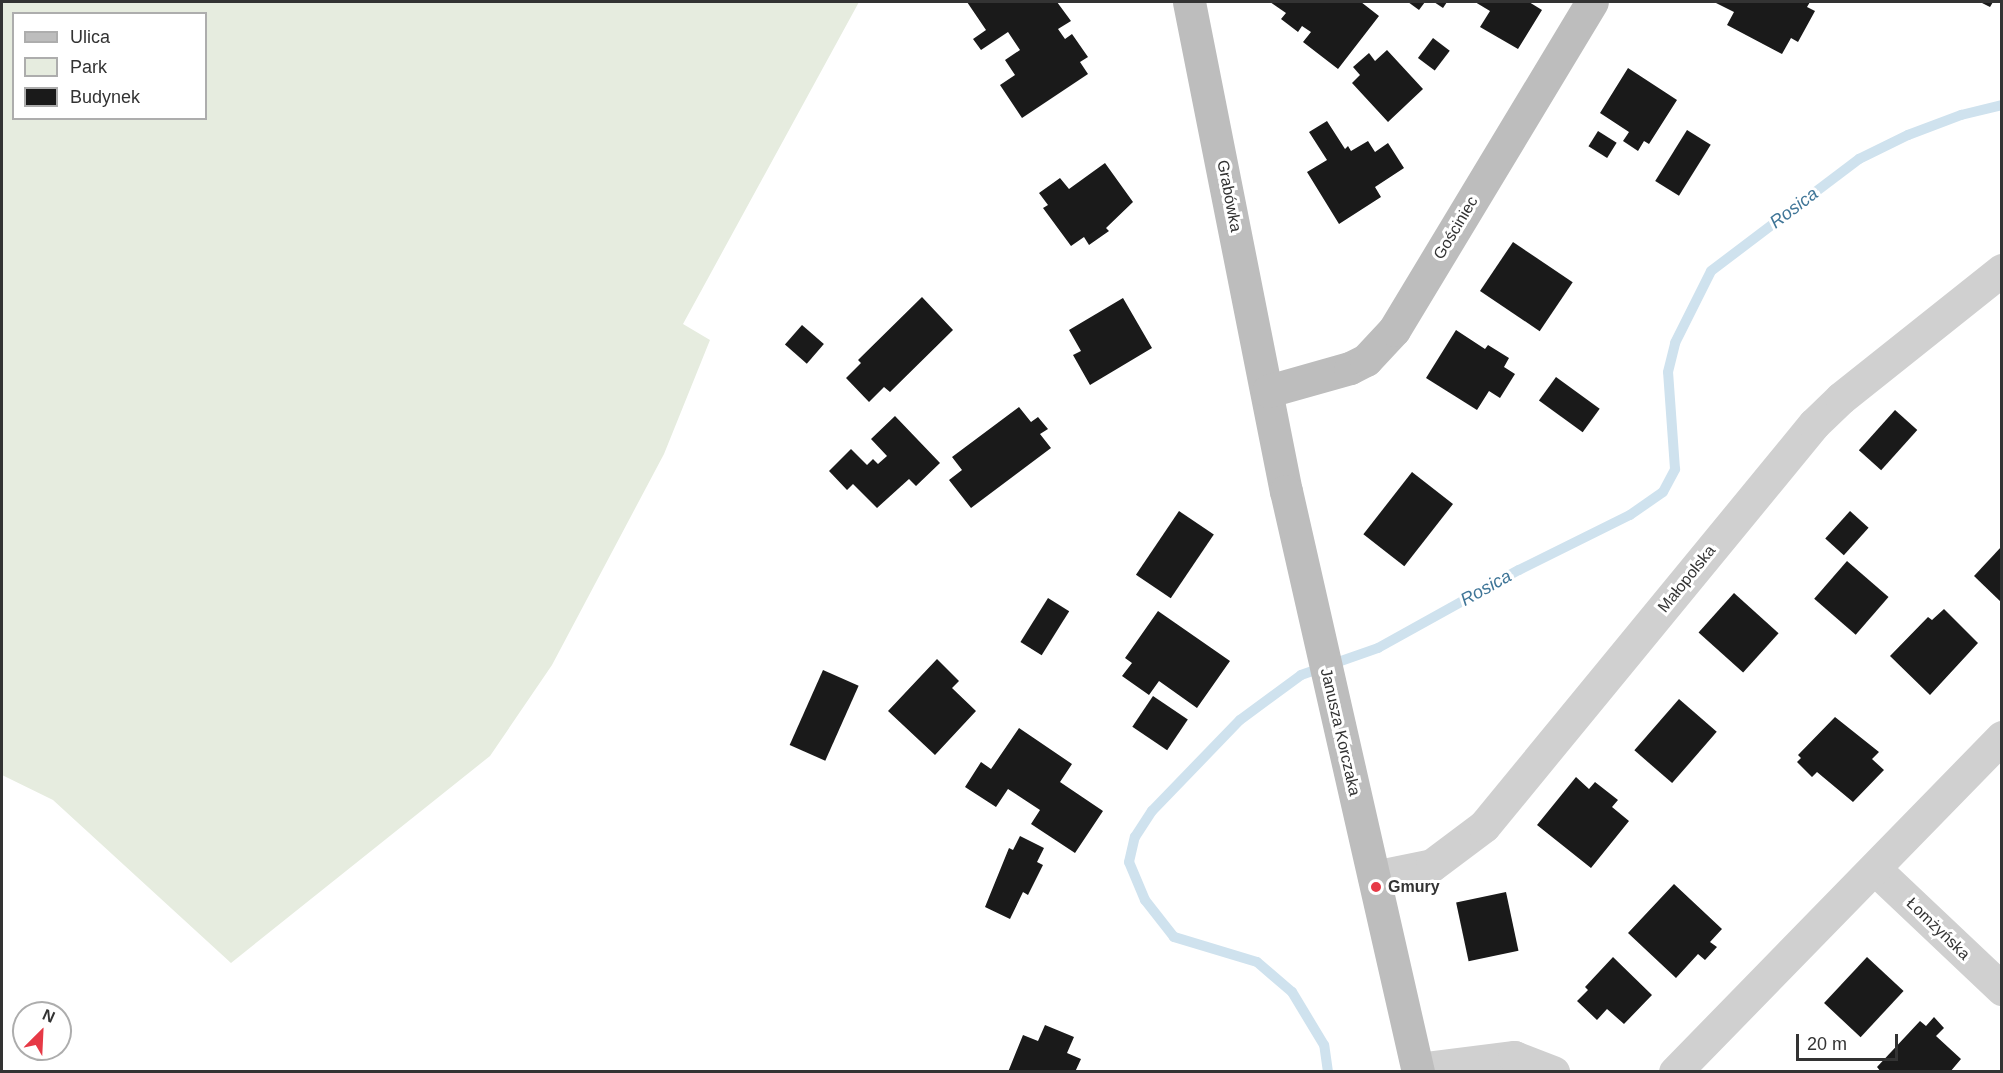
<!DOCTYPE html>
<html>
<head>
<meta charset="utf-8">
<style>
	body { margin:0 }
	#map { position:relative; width:2003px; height:1073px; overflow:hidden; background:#fff; font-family:Helvetica,sans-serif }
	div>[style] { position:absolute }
	.green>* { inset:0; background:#e6ecdf }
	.stream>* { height:10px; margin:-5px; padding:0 5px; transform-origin:5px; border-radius:5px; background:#cfe2ee }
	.building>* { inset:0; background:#1a1a1a; transform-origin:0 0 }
	.street>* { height:33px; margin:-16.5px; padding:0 16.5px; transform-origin:16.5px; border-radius:16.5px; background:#d0d0d0 }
	.secondary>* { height:33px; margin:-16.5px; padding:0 16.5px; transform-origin:16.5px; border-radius:16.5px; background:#bdbdbd }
	.dots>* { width:16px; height:16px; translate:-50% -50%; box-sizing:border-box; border:3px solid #fff; border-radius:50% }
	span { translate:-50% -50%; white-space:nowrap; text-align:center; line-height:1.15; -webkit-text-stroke:6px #fff; paint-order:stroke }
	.street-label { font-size:16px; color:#333 }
	.poi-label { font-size:16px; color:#333; font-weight:700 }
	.left { translate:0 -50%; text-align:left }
	.water-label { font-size:18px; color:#3f7597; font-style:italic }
	.frame { position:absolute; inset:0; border:3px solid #333; pointer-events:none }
	.legend { position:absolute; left:12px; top:12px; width:195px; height:108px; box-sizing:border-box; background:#fff; border:2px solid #adadad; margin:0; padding:8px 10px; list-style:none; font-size:18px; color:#333 }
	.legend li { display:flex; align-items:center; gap:12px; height:30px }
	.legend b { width:30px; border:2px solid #adadad }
	.north { position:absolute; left:12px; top:1001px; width:60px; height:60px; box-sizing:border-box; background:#fff; border:2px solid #adadad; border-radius:50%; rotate:24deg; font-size:16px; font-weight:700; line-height:24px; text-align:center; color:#333 }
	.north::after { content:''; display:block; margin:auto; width:21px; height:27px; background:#e63946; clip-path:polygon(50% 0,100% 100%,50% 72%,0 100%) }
	.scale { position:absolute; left:1796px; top:1034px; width:102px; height:27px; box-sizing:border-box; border:3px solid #333; border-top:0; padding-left:8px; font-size:18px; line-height:21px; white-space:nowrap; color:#333; -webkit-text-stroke:4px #fff; paint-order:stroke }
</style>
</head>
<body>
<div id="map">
	<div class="green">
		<div style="clip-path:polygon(evenodd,2px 2px,859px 2px,683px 324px,710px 340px,664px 454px,552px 665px,490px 756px,231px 963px,53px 800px,2px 775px,2px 2px,14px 14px,206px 14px,206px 118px,14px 118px,14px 14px)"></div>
	</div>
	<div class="stream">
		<div style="left:1328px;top:1072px;width:27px;rotate:-98deg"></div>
		<div style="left:1324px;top:1045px;width:62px;rotate:-121.1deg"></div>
		<div style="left:1292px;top:992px;width:46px;rotate:-139.4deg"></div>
		<div style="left:1257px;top:962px;width:87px;rotate:-163.2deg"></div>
		<div style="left:1174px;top:937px;width:47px;rotate:-128.1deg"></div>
		<div style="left:1145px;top:900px;width:41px;rotate:-112.8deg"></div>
		<div style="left:1129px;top:862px;width:26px;rotate:-77deg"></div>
		<div style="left:1135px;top:837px;width:31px;rotate:-57deg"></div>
		<div style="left:1152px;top:811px;width:127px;rotate:-46deg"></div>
		<div style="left:1240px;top:720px;width:76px;rotate:-36.4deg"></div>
		<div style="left:1301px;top:675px;width:82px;rotate:-19.3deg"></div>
		<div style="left:1378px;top:648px;width:161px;rotate:-29deg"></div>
		<div style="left:1519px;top:570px;width:124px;rotate:-26.4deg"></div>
		<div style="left:1630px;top:515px;width:40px;rotate:-34.9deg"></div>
		<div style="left:1663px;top:492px;width:26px;rotate:-62deg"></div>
		<div style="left:1675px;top:469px;width:97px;rotate:-94.1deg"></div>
		<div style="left:1668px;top:372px;width:30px;rotate:-76deg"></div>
		<div style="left:1675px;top:343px;width:80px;rotate:-63.4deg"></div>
		<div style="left:1711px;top:271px;width:186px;rotate:-37.1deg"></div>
		<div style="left:1859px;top:159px;width:55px;rotate:-26.1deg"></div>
		<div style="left:1908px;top:135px;width:57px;rotate:-20.7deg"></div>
		<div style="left:1961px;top:115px;width:42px;rotate:-13.7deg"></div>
	</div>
	<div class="building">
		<div style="clip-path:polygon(967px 2px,1057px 2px,1071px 21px,1058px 29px,1065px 39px,1072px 34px,1088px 57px,1080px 62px,1088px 74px,1022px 118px,1000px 85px,1015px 75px,1005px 60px,1020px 50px,1008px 32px,981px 50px,973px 39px,986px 30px)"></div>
		<div style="clip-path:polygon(1270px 2px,1361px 2px,1379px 16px,1338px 69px,1303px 42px,1311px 32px,1302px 26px,1298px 32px,1281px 19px,1286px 13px)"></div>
		<div style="clip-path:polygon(1408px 2px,1425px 2px,1419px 10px)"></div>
		<div style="clip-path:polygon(1434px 2px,1447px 2px,1443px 8px)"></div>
		<div style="clip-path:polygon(1475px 2px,1529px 2px,1542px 10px,1518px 49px,1480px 27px,1490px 11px)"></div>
		<div style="clip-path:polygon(1714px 2px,1810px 2px,1807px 7px,1815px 11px,1798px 42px,1791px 38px,1782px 54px,1727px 25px,1734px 12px)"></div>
		<div style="clip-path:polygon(1980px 2px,1993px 2px,1990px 7px)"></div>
		<div style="left:1433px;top:38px;width:21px;height:25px;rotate:37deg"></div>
		<div style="clip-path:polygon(1387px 50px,1423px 89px,1388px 122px,1352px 83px,1360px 75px,1353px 67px,1369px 53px,1375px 61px)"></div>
		<div style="clip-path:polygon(1628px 68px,1677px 100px,1649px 144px,1644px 141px,1638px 151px,1623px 141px,1629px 132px,1600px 113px)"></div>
		<div style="clip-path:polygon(1327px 121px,1345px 149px,1348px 146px,1351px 151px,1368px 141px,1375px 152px,1388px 143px,1404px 168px,1375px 187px,1381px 197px,1339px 224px,1307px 172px,1327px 160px,1309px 132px)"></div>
		<div style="left:1687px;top:130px;width:28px;height:60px;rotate:32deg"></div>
		<div style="left:1598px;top:131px;width:22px;height:18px;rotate:32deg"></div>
		<div style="clip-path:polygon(1105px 163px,1133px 202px,1106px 228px,1109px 231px,1089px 245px,1084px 237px,1071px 246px,1043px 208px,1048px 205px,1039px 193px,1060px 178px,1069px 189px)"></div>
		<div style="left:1513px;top:242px;width:72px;height:59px;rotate:34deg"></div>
		<div style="clip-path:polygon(922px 297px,953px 330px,890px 392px,884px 387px,869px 402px,846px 378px,861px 363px,858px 360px)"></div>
		<div style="clip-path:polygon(1123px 298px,1152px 348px,1090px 385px,1073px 355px,1081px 351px,1069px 330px)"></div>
		<div style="left:802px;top:325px;width:29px;height:26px;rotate:41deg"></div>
		<div style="clip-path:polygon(1456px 330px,1485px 349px,1488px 345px,1509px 358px,1504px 367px,1515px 374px,1500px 398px,1489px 391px,1477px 410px,1426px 378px)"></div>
		<div style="left:1556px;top:377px;width:54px;height:29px;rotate:36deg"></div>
		<div style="clip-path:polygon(1019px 407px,1031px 422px,1038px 417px,1048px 429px,1040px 434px,1051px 448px,971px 508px,949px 480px,962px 470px,952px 457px)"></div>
		<div style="left:1895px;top:410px;width:30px;height:54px;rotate:42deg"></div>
		<div style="clip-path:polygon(895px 416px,940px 463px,916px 486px,909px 479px,877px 508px,853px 484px,847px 490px,829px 471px,851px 449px,867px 465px,873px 459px,878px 464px,887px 456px,871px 439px)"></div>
		<div style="left:1412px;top:472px;width:52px;height:79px;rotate:38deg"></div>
		<div style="left:1179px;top:511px;width:42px;height:77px;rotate:34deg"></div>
		<div style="left:1850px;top:511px;width:25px;height:37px;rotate:42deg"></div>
		<div style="clip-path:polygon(2002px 546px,2002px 603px,1974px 576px)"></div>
		<div style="left:1847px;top:561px;width:55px;height:50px;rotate:41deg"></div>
		<div style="left:1734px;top:593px;width:60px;height:53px;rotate:42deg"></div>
		<div style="left:1048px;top:598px;width:25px;height:52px;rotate:32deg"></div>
		<div style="clip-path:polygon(1944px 609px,1978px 643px,1930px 695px,1890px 656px,1928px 617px,1932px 620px)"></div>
		<div style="clip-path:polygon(1158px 611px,1230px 661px,1197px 708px,1159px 681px,1149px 695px,1122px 676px,1132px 663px,1125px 658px)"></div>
		<div style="clip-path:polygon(937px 659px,959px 681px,952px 688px,976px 711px,935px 755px,888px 711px)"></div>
		<div style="left:823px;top:670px;width:39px;height:82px;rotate:24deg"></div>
		<div style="left:1153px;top:696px;width:42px;height:37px;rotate:34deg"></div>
		<div style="left:1679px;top:699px;width:50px;height:68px;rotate:41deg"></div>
		<div style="clip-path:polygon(1835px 717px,1879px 752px,1872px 759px,1884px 770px,1853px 802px,1817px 772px,1812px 777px,1797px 762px,1801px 758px,1798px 755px)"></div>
		<div style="clip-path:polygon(1019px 728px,1072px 764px,1060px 782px,1103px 811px,1075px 853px,1031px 824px,1040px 810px,1008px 789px,996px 807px,965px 787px,981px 762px,991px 769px)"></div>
		<div style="clip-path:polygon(1576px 777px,1589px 789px,1595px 782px,1618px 800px,1612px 807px,1629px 821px,1591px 868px,1537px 825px)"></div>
		<div style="clip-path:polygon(1020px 836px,1044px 848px,1037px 862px,1043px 865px,1028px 895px,1023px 892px,1010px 919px,985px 907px,1009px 848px,1013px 850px)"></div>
		<div style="clip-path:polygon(1674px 884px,1722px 929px,1710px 942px,1717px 947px,1705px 960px,1698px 954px,1676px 978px,1628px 933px)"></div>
		<div style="left:1506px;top:892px;width:60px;height:51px;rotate:78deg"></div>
		<div style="clip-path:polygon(1613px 957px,1652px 995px,1624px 1024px,1607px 1009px,1597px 1020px,1577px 1001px,1588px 990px,1585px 987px)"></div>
		<div style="left:1867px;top:957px;width:50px;height:63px;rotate:43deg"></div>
		<div style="clip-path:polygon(1934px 1017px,1944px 1028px,1936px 1036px,1961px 1059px,1950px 1072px,1881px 1072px,1877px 1067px,1920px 1021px,1926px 1026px)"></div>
		<div style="clip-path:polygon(1045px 1025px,1074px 1037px,1067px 1053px,1081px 1059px,1075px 1072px,1008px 1072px,1023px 1035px,1038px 1041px)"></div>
	</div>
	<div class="street">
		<div style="left:1875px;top:869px;width:175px;rotate:43.4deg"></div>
		<div style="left:1374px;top:877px;width:59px;rotate:-11.7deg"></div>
		<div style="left:1432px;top:865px;width:65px;rotate:-36.9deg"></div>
		<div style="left:1484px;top:826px;width:520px;rotate:-50.62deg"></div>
		<div style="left:1814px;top:424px;width:37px;rotate:-44deg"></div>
		<div style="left:1841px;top:398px;width:206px;rotate:-38.5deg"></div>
		<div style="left:1417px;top:1069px;width:98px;rotate:-7.1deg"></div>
		<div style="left:1514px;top:1057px;width:42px;rotate:21deg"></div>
		<div style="left:1675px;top:1072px;width:468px;rotate:-45.7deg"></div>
	</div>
	<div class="secondary">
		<div style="left:1189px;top:2px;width:499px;rotate:78.8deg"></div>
		<div style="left:1286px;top:491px;width:596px;rotate:77.2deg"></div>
		<div style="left:1268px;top:391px;width:85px;rotate:-15.7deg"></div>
		<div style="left:1350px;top:368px;width:18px;rotate:-27deg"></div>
		<div style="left:1366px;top:360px;width:41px;rotate:-47deg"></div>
		<div style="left:1394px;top:330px;width:383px;rotate:-58.9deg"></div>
	</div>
	<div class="dots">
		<div style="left:1376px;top:887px;background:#e63946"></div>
	</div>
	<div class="street-label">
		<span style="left:1229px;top:196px;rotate:79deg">Grabówka</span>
		<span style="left:1456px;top:228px;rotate:-59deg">Gościniec</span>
		<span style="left:1687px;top:579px;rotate:-51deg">Małopolska</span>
		<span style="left:1340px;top:732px;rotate:77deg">Janusza Korczaka</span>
		<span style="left:1938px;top:929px;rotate:44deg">Łomżyńska</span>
	</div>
	<div class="poi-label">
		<span class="left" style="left:1388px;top:887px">Gmury</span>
	</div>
	<div class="water-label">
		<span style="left:1794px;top:208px;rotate:-37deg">Rosica</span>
		<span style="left:1486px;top:588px;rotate:-29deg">Rosica</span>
	</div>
	<div class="frame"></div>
	<ul class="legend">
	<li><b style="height:8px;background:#bdbdbd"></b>Ulica</li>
	<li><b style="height:16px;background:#e6ecdf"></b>Park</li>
	<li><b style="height:16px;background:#1a1a1a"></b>Budynek</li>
	</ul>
	<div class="north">N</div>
	<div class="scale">20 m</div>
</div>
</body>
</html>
